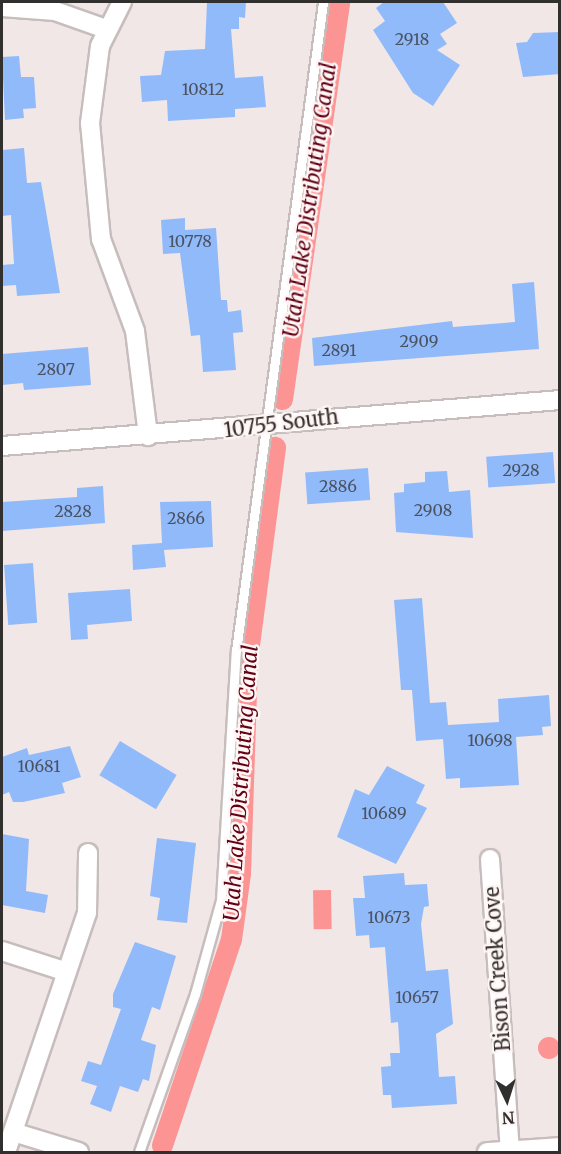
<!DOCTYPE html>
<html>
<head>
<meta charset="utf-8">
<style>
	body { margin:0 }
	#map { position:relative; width:561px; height:1154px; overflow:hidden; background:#f1e7e7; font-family:Merriweather,serif }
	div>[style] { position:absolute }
	.water>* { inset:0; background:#fd9494; transform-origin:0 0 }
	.round { border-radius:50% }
	.canal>* { height:21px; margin:-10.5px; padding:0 10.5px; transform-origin:10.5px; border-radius:10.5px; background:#fd9494 }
	.building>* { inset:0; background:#91bafa; transform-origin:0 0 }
	.roads { filter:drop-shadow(2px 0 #c6bdbc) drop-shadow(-2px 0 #c6bdbc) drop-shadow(0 2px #c6bdbc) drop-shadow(0 -2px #c6bdbc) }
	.service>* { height:9px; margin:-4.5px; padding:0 4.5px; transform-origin:4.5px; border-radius:4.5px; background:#fff }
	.minor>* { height:18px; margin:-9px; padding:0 9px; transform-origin:9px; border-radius:9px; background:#fff }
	span { translate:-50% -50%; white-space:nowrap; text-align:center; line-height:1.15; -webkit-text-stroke:5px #fef5f4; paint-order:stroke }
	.number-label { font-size:16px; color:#4a5262 }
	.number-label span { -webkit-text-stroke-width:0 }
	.street-label { font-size:20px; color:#322f2f }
	.water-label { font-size:21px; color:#620114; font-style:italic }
	.frame { position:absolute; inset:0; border:3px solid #322f2f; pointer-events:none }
	.north { position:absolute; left:477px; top:1070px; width:60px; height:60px; -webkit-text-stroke:4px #fef5f4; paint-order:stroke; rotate:176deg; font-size:16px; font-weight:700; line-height:24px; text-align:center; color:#322f2f }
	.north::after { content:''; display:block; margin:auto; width:21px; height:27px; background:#322f2f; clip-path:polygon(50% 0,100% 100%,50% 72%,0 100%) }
</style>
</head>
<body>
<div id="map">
	<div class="water">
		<div style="left:331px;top:890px;width:39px;height:18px;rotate:89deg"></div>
		<div class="round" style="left:538px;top:1037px;width:22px;height:22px"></div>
	</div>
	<div class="canal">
		<div style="left:282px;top:399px;width:401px;rotate:-81.8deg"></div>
		<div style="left:162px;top:1145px;width:217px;rotate:-71.5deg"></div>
		<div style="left:231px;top:939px;width:67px;rotate:-82.2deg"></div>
		<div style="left:240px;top:873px;width:213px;rotate:-88.1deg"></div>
		<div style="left:247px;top:660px;width:215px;rotate:-82.5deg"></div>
	</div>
	<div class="building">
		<div style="clip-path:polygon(207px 2px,246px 2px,245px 18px,239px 17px,239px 29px,231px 29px,235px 78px,263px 76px,266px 107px,235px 109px,235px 117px,168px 121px,167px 100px,142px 102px,140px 76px,161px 75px,165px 51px,205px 49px)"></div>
		<div style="clip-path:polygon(384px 2px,443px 2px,457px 23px,440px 34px,447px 44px,437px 50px,460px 65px,433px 106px,413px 93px,373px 30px,385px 21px,376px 8px)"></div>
		<div style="clip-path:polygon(560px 32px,560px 74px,523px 77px,516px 43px,527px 42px,533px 33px)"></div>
		<div style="clip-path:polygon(19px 56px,21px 77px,34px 77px,36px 108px,23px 109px,24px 118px,5px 120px,2px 57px)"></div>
		<div style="clip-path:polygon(24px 148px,27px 183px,41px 182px,60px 293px,17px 296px,16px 285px,2px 286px,2px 265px,14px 264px,11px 215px,2px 216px,2px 150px)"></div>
		<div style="clip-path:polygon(185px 218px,185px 230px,216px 228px,221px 300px,227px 300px,228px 312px,241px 310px,243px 332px,233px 333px,236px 370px,203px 372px,200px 335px,191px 336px,180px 253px,163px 254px,161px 220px)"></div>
		<div style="clip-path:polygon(534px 282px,539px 349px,314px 366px,312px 338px,452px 321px,453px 327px,515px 322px,512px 284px)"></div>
		<div style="clip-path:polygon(88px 347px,91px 385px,24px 390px,23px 383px,2px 385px,2px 354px)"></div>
		<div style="left:553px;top:452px;width:31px;height:67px;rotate:86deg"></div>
		<div style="left:368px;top:468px;width:32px;height:63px;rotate:86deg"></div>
		<div style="clip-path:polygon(447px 471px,449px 492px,470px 490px,473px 538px,396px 532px,394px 493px,404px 492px,404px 484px,425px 482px,425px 472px)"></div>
		<div style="clip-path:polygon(103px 486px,105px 523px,2px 531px,2px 502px,77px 497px,77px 488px)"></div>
		<div style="clip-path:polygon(211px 501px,213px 547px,164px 550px,166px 567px,133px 570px,132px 545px,162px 543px,160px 502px)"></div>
		<div style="left:33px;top:563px;width:60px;height:29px;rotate:86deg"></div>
		<div style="clip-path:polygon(130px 589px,132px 621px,87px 625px,88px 639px,71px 640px,68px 593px)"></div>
		<div style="clip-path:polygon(422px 598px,430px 703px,446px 702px,448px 725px,499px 722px,498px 699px,549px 695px,551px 726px,542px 727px,543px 735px,516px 737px,519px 785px,460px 788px,460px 778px,446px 779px,443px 739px,416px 741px,412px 690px,401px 690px,394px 600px)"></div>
		<div style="left:120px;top:741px;width:66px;height:40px;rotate:31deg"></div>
		<div style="clip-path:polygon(70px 746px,81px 777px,62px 783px,65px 793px,23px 802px,13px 802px,9px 792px,2px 795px,2px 757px,27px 748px,29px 755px)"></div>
		<div style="clip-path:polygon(387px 766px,425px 785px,416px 803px,427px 808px,396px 864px,337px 837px,355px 789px,369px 795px)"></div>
		<div style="clip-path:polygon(2px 834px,29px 839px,26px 891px,48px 895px,45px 913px,2px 905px)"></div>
		<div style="clip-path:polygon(157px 838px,196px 843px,187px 923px,157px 920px,160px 898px,150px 896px)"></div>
		<div style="clip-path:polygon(404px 873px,405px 885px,427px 884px,429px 906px,424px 907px,421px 924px,426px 971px,448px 969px,453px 1024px,436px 1034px,439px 1077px,455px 1076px,457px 1104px,392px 1108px,391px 1095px,383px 1095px,381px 1067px,391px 1066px,390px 1053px,400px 1053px,398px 1022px,391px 1023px,385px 947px,370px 948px,369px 935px,356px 936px,353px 898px,365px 898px,363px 876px)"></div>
		<div style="clip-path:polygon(135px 942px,176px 956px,160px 1010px,152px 1007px,141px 1040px,156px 1045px,149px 1081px,143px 1079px,138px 1092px,120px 1086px,111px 1112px,90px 1104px,97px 1086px,81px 1081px,88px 1061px,101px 1065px,121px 1009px,113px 1007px,113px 994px)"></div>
	</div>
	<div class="roads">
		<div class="service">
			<div style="left:139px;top:1152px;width:168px;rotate:-70.5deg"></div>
			<div style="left:195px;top:994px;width:98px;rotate:-74.5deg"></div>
			<div style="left:221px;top:900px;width:249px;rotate:-86.6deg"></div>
			<div style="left:236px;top:651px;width:655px;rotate:-82.36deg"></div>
		</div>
		<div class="minor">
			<div style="left:122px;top:2px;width:49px;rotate:116.6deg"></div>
			<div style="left:100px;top:46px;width:78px;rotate:97.4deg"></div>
			<div style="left:90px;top:123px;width:117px;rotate:84.6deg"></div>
			<div style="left:101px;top:239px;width:98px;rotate:69.7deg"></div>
			<div style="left:135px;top:331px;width:106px;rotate:82.9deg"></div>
			<div style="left:2px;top:7px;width:53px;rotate:4.3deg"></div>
			<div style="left:55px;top:11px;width:54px;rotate:19.4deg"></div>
			<div style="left:2px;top:446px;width:560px;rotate:-4.71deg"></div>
			<div style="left:490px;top:859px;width:293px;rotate:86.1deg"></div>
			<div style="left:2px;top:951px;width:68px;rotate:17.9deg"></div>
			<div style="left:13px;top:1132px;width:69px;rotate:16.9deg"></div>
			<div style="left:6px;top:1152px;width:252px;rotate:-71.3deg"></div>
			<div style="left:87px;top:913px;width:60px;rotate:-89deg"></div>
			<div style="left:487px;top:1152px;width:73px;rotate:-3.9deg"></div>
		</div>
	</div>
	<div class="number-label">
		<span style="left:412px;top:39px">2918</span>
		<span style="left:203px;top:89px">10812</span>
		<span style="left:190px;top:241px">10778</span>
		<span style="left:419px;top:341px">2909</span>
		<span style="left:339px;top:350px">2891</span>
		<span style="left:56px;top:369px">2807</span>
		<span style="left:521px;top:470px">2928</span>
		<span style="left:338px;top:486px">2886</span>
		<span style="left:433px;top:510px">2908</span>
		<span style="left:73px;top:511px">2828</span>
		<span style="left:186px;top:518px">2866</span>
		<span style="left:490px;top:740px">10698</span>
		<span style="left:39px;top:766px">10681</span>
		<span style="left:384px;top:813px">10689</span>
		<span style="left:389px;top:917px">10673</span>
		<span style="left:417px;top:997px">10657</span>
	</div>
	<div class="street-label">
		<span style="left:281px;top:423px;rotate:-7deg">10755 South</span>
		<span style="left:497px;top:969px;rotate:-94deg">Bison Creek Cove</span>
	</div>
	<div class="water-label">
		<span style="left:310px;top:200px;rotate:-82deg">Utah Lake Distributing Canal</span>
		<span style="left:241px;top:783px;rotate:-86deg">Utah Lake Distributing Canal</span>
	</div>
	<div class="frame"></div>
	<div class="north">N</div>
</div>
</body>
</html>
